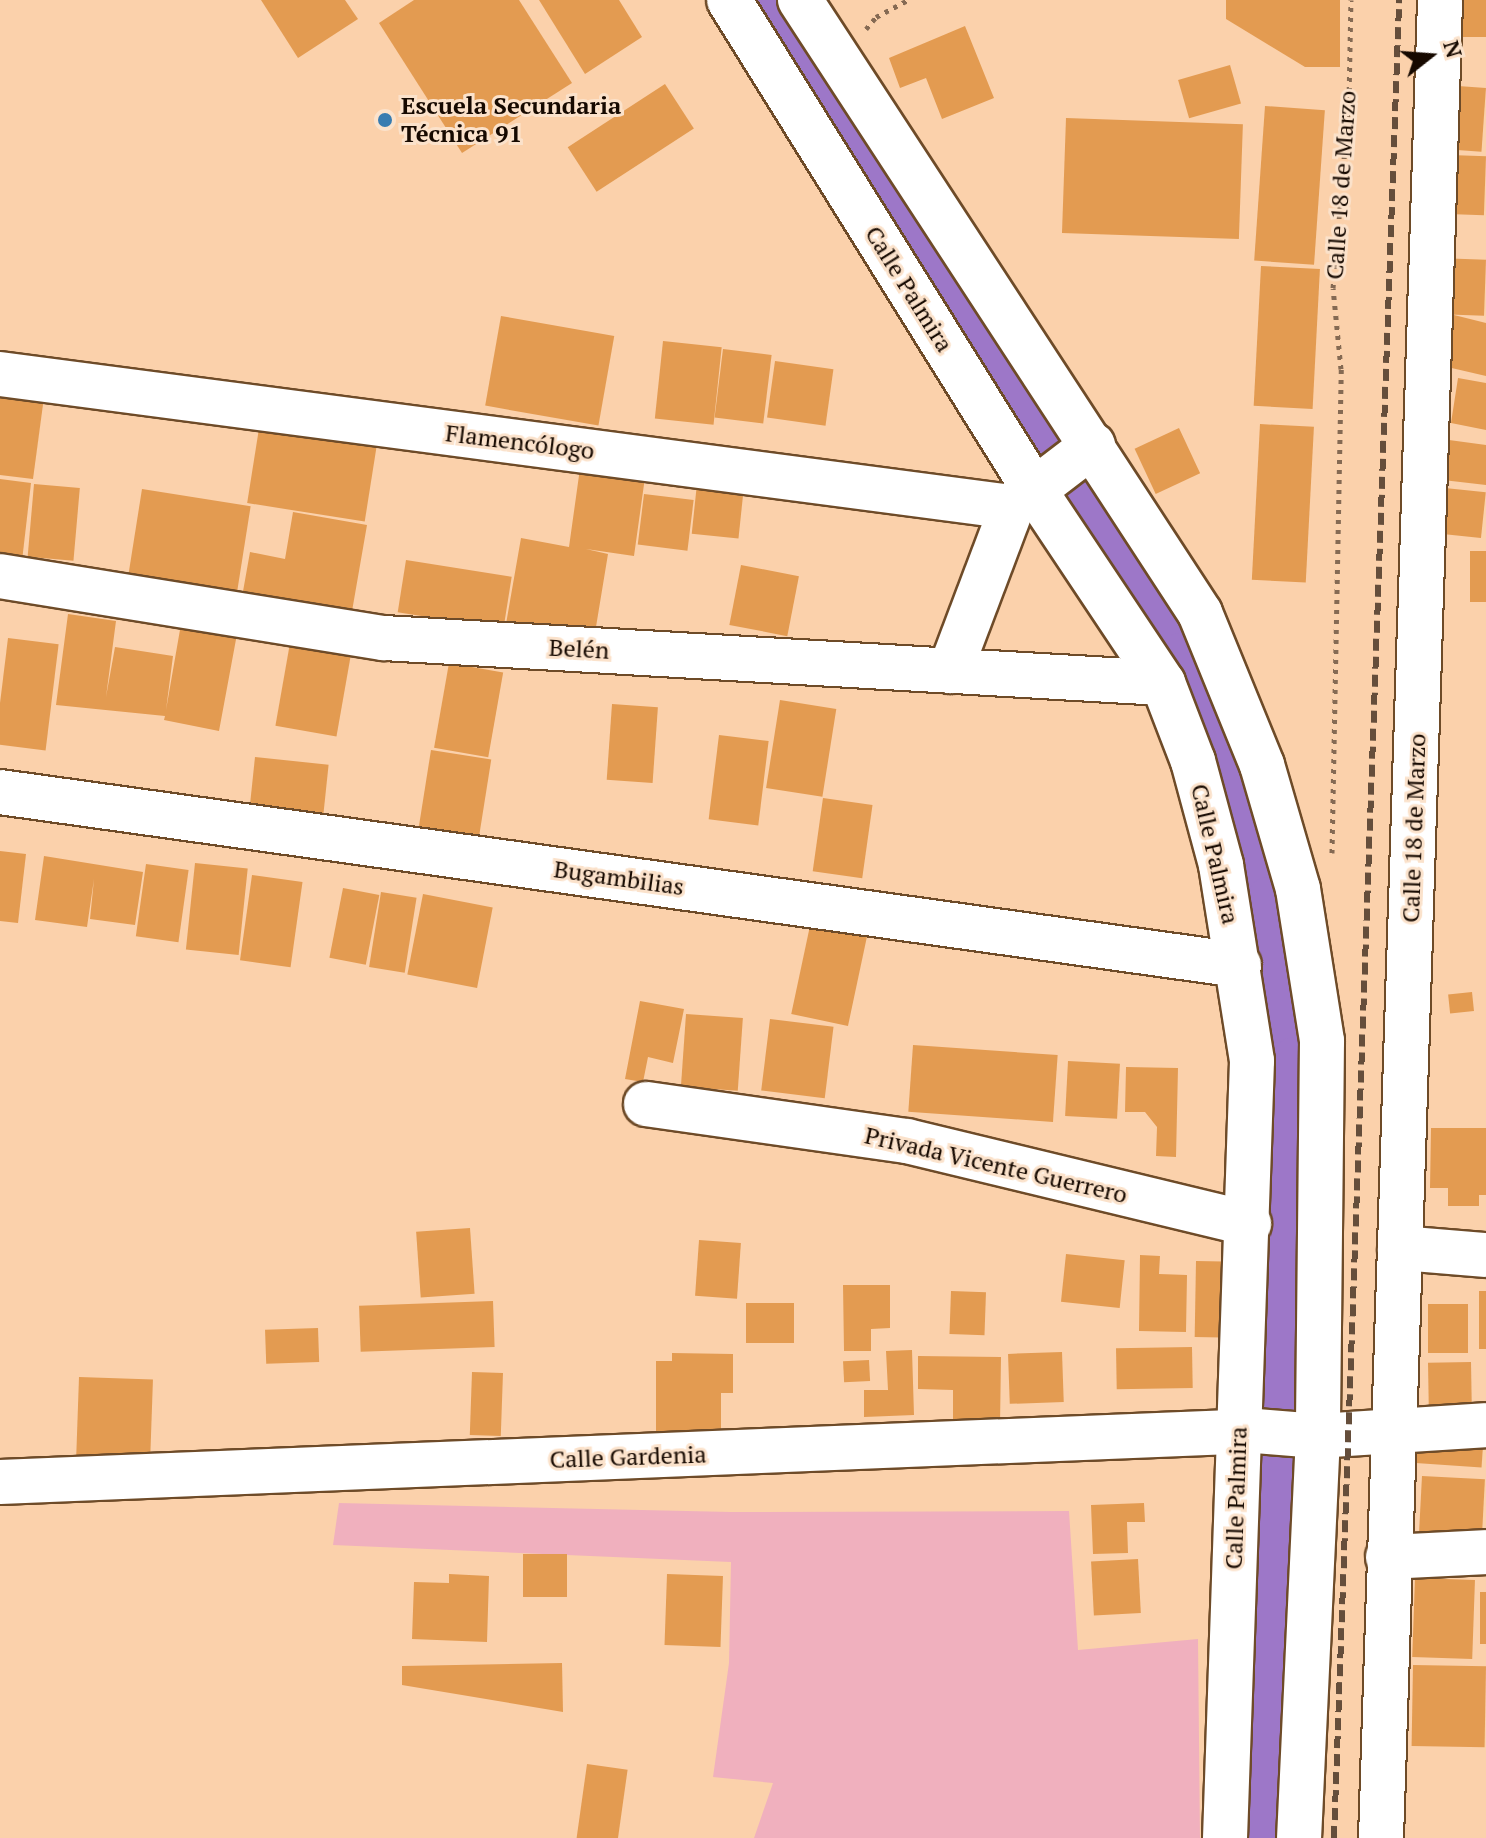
<!DOCTYPE html>
<html>
<head>
<meta charset="utf-8">
<style>
	body { margin:0 }
	#map { position:relative; width:1486px; height:1838px; overflow:hidden; background:#fbd1ab; font-family:"PT Serif",serif }
	div>[style] { position:absolute }
	.green>* { inset:0; background:#f0b0be }
	.canal>* { height:40px; margin:-20px; padding:0 20px; transform-origin:20px; border-radius:20px; background:#9d77c8 }
	.building>* { inset:0; background:#e39b51; transform-origin:0 0 }
	.path>* { height:5px; margin-top:-2.5px; transform-origin:0; background:repeating-linear-gradient(90deg,#856a53 0 4px,transparent 0 10px) }
	.roads { filter:drop-shadow(2px 0 #6e4b28) drop-shadow(-2px 0 #6e4b28) drop-shadow(0 2px #6e4b28) drop-shadow(0 -2px #6e4b28) }
	.minor>* { height:44px; margin:-22px; padding:0 22px; transform-origin:22px; border-radius:22px; background:#fff }
	.rail>* { height:6px; margin-top:-3px; transform-origin:0; background:repeating-linear-gradient(90deg,#654e3b 0 12px,transparent 0 18px) }
	.dots>* { width:22px; height:22px; translate:-50% -50%; box-sizing:border-box; border:4px solid #fbe2cb; border-radius:50% }
	span { translate:-50% -50%; white-space:nowrap; text-align:center; line-height:1.15; -webkit-text-stroke:6px #fbe2cb; paint-order:stroke }
	.poi-label { font-size:24px; color:#160900; font-weight:700 }
	.left { translate:0 -50%; text-align:left }
	.street-label { font-size:24px; color:#160900 }
	.north { position:absolute; left:1390px; top:16px; width:80px; height:80px; -webkit-text-stroke:6px #fbe2cb; paint-order:stroke; rotate:73deg; font-size:22px; font-weight:700; line-height:32px; text-align:center; color:#160900 }
	.north::after { content:''; display:block; margin:auto; width:28px; height:36px; background:#160900; clip-path:polygon(50% 0,100% 100%,50% 72%,0 100%) }
</style>
</head>
<body>
<div id="map">
	<div class="green">
		<div style="clip-path:polygon(339px 1503px,731px 1512px,1069px 1511px,1078px 1650px,1198px 1639px,1200px 1838px,754px 1838px,773px 1783px,713px 1777px,729px 1663px,731px 1562px,333px 1545px)"></div>
	</div>
	<div class="canal">
		<div style="left:761px;top:0;width:776px;rotate:57.31deg"></div>
		<div style="left:1180px;top:653px;width:123px;rotate:64.5deg"></div>
		<div style="left:1233px;top:764px;width:138px;rotate:75.3deg"></div>
		<div style="left:1268px;top:897px;width:162px;rotate:80.8deg"></div>
		<div style="left:1294px;top:1057px;width:782px;rotate:92.13deg"></div>
	</div>
	<div class="building">
		<div style="clip-path:polygon(261px 0,345px 0,358px 19px,298px 58px)"></div>
		<div style="clip-path:polygon(414px 0,519px 0,572px 83px,462px 153px,379px 23px)"></div>
		<div style="clip-path:polygon(539px 0,619px 0,642px 37px,585px 74px)"></div>
		<div style="clip-path:polygon(1226px 0,1340px 0,1340px 67px,1305px 67px,1226px 19px)"></div>
		<div style="left:1463px;top:0;width:23px;height:37px"></div>
		<div style="clip-path:polygon(965px 26px,994px 98px,942px 119px,926px 78px,900px 88px,889px 58px)"></div>
		<div style="left:1230px;top:65px;width:40px;height:54px;rotate:74deg"></div>
		<div style="left:665px;top:84px;width:53px;height:116px;rotate:57deg"></div>
		<div style="left:1458px;top:86px;width:28px;height:64px;rotate:4deg"></div>
		<div style="left:1265px;top:106px;width:60px;height:155px;rotate:4deg"></div>
		<div style="left:1066px;top:118px;width:177px;height:115px;rotate:2deg"></div>
		<div style="left:1450px;top:155px;width:36px;height:59px;rotate:2deg"></div>
		<div style="left:1437px;top:258px;width:49px;height:56px;rotate:2deg"></div>
		<div style="left:1261px;top:266px;width:59px;height:140px;rotate:3deg"></div>
		<div style="clip-path:polygon(1454px 315px,1486px 323px,1486px 376px,1443px 366px)"></div>
		<div style="left:501px;top:316px;width:115px;height:91px;rotate:10deg"></div>
		<div style="left:663px;top:341px;width:59px;height:78px;rotate:6deg"></div>
		<div style="left:723px;top:349px;width:49px;height:69px;rotate:7deg"></div>
		<div style="left:775px;top:361px;width:59px;height:57px;rotate:8deg"></div>
		<div style="clip-path:polygon(1458px 378px,1486px 383px,1486px 430px,1451px 423px)"></div>
		<div style="clip-path:polygon(0 390px,44px 397px,33px 479px,0 475px)"></div>
		<div style="left:260px;top:422px;width:119px;height:82px;rotate:9deg"></div>
		<div style="left:1260px;top:424px;width:54px;height:156px;rotate:3deg"></div>
		<div style="left:1179px;top:428px;width:50px;height:49px;rotate:65deg"></div>
		<div style="clip-path:polygon(1449px 440px,1486px 445px,1486px 485px,1443px 480px)"></div>
		<div style="clip-path:polygon(582px 454px,647px 463px,634px 556px,586px 549px,608px 554px,594px 639px,506px 624px,521px 538px,569px 547px)"></div>
		<div style="left:698px;top:474px;width:47px;height:60px;rotate:6deg"></div>
		<div style="clip-path:polygon(0 479px,31px 483px,22px 561px,0 558px)"></div>
		<div style="left:34px;top:484px;width:46px;height:73px;rotate:5deg"></div>
		<div style="left:1445px;top:488px;width:41px;height:46px;rotate:6deg"></div>
		<div style="left:142px;top:489px;width:110px;height:86px;rotate:9deg"></div>
		<div style="left:644px;top:494px;width:50px;height:51px;rotate:7deg"></div>
		<div style="clip-path:polygon(293px 512px,367px 525px,351px 617px,242px 597px,250px 552px,285px 559px)"></div>
		<div style="left:1470px;top:551px;width:16px;height:51px"></div>
		<div style="left:406px;top:560px;width:107px;height:53px;rotate:9deg"></div>
		<div style="left:741px;top:565px;width:59px;height:61px;rotate:11deg"></div>
		<div style="clip-path:polygon(68px 614px,116px 621px,106px 697px,115px 647px,173px 656px,166px 710px,181px 624px,237px 634px,219px 731px,164px 720px,165px 716px,56px 705px)"></div>
		<div style="left:8px;top:638px;width:51px;height:107px;rotate:7deg"></div>
		<div style="left:290px;top:643px;width:62px;height:84px;rotate:10deg"></div>
		<div style="left:449px;top:663px;width:55px;height:86px;rotate:10deg"></div>
		<div style="left:780px;top:700px;width:57px;height:89px;rotate:9deg"></div>
		<div style="left:612px;top:704px;width:46px;height:76px;rotate:4deg"></div>
		<div style="left:719px;top:735px;width:50px;height:85px;rotate:7deg"></div>
		<div style="left:431px;top:750px;width:61px;height:79px;rotate:9deg"></div>
		<div style="left:255px;top:757px;width:74px;height:64px;rotate:6deg"></div>
		<div style="left:823px;top:798px;width:50px;height:74px;rotate:8deg"></div>
		<div style="clip-path:polygon(0 851px,26px 854px,18px 923px,0 921px)"></div>
		<div style="clip-path:polygon(44px 856px,143px 872px,135px 925px,90px 919px,94px 879px,87px 927px,35px 920px)"></div>
		<div style="left:195px;top:863px;width:53px;height:87px;rotate:6deg"></div>
		<div style="left:146px;top:864px;width:43px;height:73px;rotate:8deg"></div>
		<div style="left:252px;top:875px;width:51px;height:86px;rotate:8deg"></div>
		<div style="left:343px;top:888px;width:37px;height:71px;rotate:11deg"></div>
		<div style="left:381px;top:892px;width:36px;height:76px;rotate:9deg"></div>
		<div style="left:423px;top:894px;width:71px;height:82px;rotate:11deg"></div>
		<div style="left:811px;top:921px;width:58px;height:95px;rotate:12deg"></div>
		<div style="left:1472px;top:992px;width:19px;height:24px;rotate:84deg"></div>
		<div style="clip-path:polygon(640px 1001px,684px 1009px,673px 1063px,648px 1057px,643px 1082px,625px 1079px)"></div>
		<div style="left:686px;top:1014px;width:57px;height:73px;rotate:4deg"></div>
		<div style="left:770px;top:1019px;width:64px;height:72px;rotate:7deg"></div>
		<div style="left:913px;top:1045px;width:145px;height:67px;rotate:4deg"></div>
		<div style="left:1068px;top:1061px;width:52px;height:55px;rotate:3deg"></div>
		<div style="clip-path:polygon(1126px 1067px,1178px 1068px,1176px 1157px,1156px 1156px,1157px 1127px,1145px 1112px,1125px 1112px)"></div>
		<div style="clip-path:polygon(1431px 1128px,1486px 1128px,1486px 1195px,1479px 1195px,1479px 1206px,1448px 1206px,1448px 1188px,1430px 1188px)"></div>
		<div style="left:470px;top:1228px;width:66px;height:54px;rotate:86deg"></div>
		<div style="left:699px;top:1240px;width:42px;height:56px;rotate:4deg"></div>
		<div style="left:1066px;top:1254px;width:59px;height:48px;rotate:6deg"></div>
		<div style="clip-path:polygon(1140px 1255px,1160px 1256px,1159px 1274px,1187px 1275px,1186px 1332px,1139px 1331px)"></div>
		<div style="left:1196px;top:1261px;width:41px;height:76px;rotate:1deg"></div>
		<div style="clip-path:polygon(843px 1285px,890px 1285px,890px 1328px,871px 1329px,871px 1351px,844px 1351px)"></div>
		<div style="left:951px;top:1291px;width:35px;height:43px;rotate:2deg"></div>
		<div style="left:1479px;top:1291px;width:7px;height:58px"></div>
		<div style="left:493px;top:1301px;width:46px;height:134px;rotate:88deg"></div>
		<div style="left:746px;top:1303px;width:48px;height:40px"></div>
		<div style="left:1428px;top:1304px;width:40px;height:49px"></div>
		<div style="left:318px;top:1328px;width:34px;height:53px;rotate:88deg"></div>
		<div style="left:1192px;top:1347px;width:41px;height:76px;rotate:89deg"></div>
		<div style="clip-path:polygon(912px 1350px,914px 1415px,864px 1417px,864px 1390px,888px 1390px,886px 1351px)"></div>
		<div style="left:1062px;top:1352px;width:50px;height:54px;rotate:88deg"></div>
		<div style="clip-path:polygon(672px 1353px,733px 1354px,733px 1393px,721px 1393px,721px 1434px,656px 1433px,656px 1361px,672px 1361px)"></div>
		<div style="clip-path:polygon(918px 1356px,1001px 1357px,1000px 1425px,953px 1424px,953px 1390px,918px 1389px)"></div>
		<div style="left:869px;top:1360px;width:21px;height:26px;rotate:87deg"></div>
		<div style="left:1471px;top:1362px;width:46px;height:43px;rotate:89deg"></div>
		<div style="left:472px;top:1372px;width:31px;height:63px;rotate:2deg"></div>
		<div style="left:79px;top:1377px;width:74px;height:84px;rotate:2deg"></div>
		<div style="left:1417px;top:1444px;width:66px;height:19px;rotate:4deg"></div>
		<div style="left:1422px;top:1476px;width:63px;height:66px;rotate:3deg"></div>
		<div style="clip-path:polygon(1144px 1503px,1145px 1522px,1127px 1522px,1128px 1553px,1093px 1554px,1091px 1505px)"></div>
		<div style="left:567px;top:1554px;width:43px;height:44px;rotate:90deg"></div>
		<div style="left:1138px;top:1559px;width:54px;height:47px;rotate:87deg"></div>
		<div style="clip-path:polygon(449px 1574px,489px 1576px,487px 1642px,412px 1639px,414px 1582px,449px 1583px)"></div>
		<div style="left:667px;top:1574px;width:56px;height:71px;rotate:2deg"></div>
		<div style="left:1415px;top:1578px;width:60px;height:79px;rotate:2deg"></div>
		<div style="left:1480px;top:1592px;width:6px;height:52px"></div>
		<div style="clip-path:polygon(562px 1663px,563px 1712px,402px 1685px,402px 1666px)"></div>
		<div style="left:1413px;top:1665px;width:73px;height:81px;rotate:1deg"></div>
		<div style="left:587px;top:1764px;width:41px;height:75px;rotate:8deg"></div>
	</div>
	<div class="path">
		<div style="left:866px;top:29px;width:16px;rotate:-50deg"></div>
		<div style="left:876px;top:17px;width:36px;rotate:-28deg"></div>
		<div style="left:1332px;top:853px;width:484px;rotate:-88.9deg"></div>
		<div style="left:1341px;top:369px;width:81px;rotate:-95.6deg"></div>
		<div style="left:1333px;top:288px;width:188px;rotate:-85.1deg"></div>
		<div style="left:1349px;top:101px;width:101px;rotate:-88.9deg"></div>
	</div>
	<div class="roads">
		<div class="minor">
			<div style="left:729px;top:0;width:579px;rotate:58.07deg"></div>
			<div style="left:1035px;top:491px;width:231px;rotate:56.3deg"></div>
			<div style="left:1163px;top:683px;width:84px;rotate:69deg"></div>
			<div style="left:1193px;top:761px;width:108px;rotate:74.9deg"></div>
			<div style="left:1221px;top:865px;width:198px;rotate:81deg"></div>
			<div style="left:1252px;top:1061px;width:777px;rotate:91.99deg"></div>
			<div style="left:800px;top:0;width:732px;rotate:56.87deg"></div>
			<div style="left:1200px;top:613px;width:164px;rotate:67.8deg"></div>
			<div style="left:1262px;top:765px;width:129px;rotate:73.8deg"></div>
			<div style="left:1298px;top:889px;width:154px;rotate:81deg"></div>
			<div style="left:1322px;top:1041px;width:395px;rotate:90.6deg"></div>
			<div style="left:1318px;top:1436px;width:402px;rotate:92.7deg"></div>
			<div style="left:0;top:374px;width:1021px;rotate:7.49deg"></div>
			<div style="left:1012px;top:507px;width:102px;rotate:-37.4deg"></div>
			<div style="left:0;top:576px;width:389px;rotate:9.2deg"></div>
			<div style="left:384px;top:638px;width:780px;rotate:3.31deg"></div>
			<div style="left:950px;top:671px;width:175px;rotate:-69.3deg"></div>
			<div style="left:0;top:792px;width:1251px;rotate:7.95deg"></div>
			<div style="left:646px;top:1104px;width:264px;rotate:8.1deg"></div>
			<div style="left:907px;top:1141px;width:352px;rotate:13.6deg"></div>
			<div style="left:1400px;top:1248px;width:86px;rotate:4.7deg"></div>
			<div style="left:0;top:1482px;width:1257px;rotate:-2.33deg"></div>
			<div style="left:1256px;top:1431px;width:62px;rotate:4.6deg"></div>
			<div style="left:1318px;top:1436px;width:168px;rotate:-3.7deg"></div>
			<div style="left:1388px;top:1557px;width:98px;rotate:-2.9deg"></div>
			<div style="left:1381px;top:1838px;width:1839px;rotate:-88.16deg"></div>
		</div>
	</div>
	<div class="rail">
		<div style="left:1334px;top:1838px;width:1839px;rotate:-87.97deg"></div>
	</div>
	<div class="dots">
		<div style="left:385px;top:120px;background:#377cb1"></div>
	</div>
	<div class="poi-label">
		<span class="left" style="left:401px;top:120px">Escuela Secundaria<br>Técnica 91</span>
	</div>
	<div class="street-label">
		<span style="left:1341px;top:185px;rotate:-86deg">Calle 18 de Marzo</span>
		<span style="left:909px;top:289px;rotate:58deg">Calle Palmira</span>
		<span style="left:520px;top:442px;rotate:7deg">Flamencólogo</span>
		<span style="left:579px;top:649px;rotate:3deg">Belén</span>
		<span style="left:1414px;top:828px;rotate:-88deg">Calle 18 de Marzo</span>
		<span style="left:1215px;top:854px;rotate:77deg">Calle Palmira</span>
		<span style="left:619px;top:878px;rotate:8deg">Bugambilias</span>
		<span style="left:996px;top:1165px;rotate:13deg">Privada Vicente Guerrero</span>
		<span style="left:628px;top:1457px;rotate:-2deg">Calle Gardenia</span>
		<span style="left:1236px;top:1498px;rotate:-88deg">Calle Palmira</span>
	</div>
	<div class="north">N</div>
</div>
</body>
</html>
